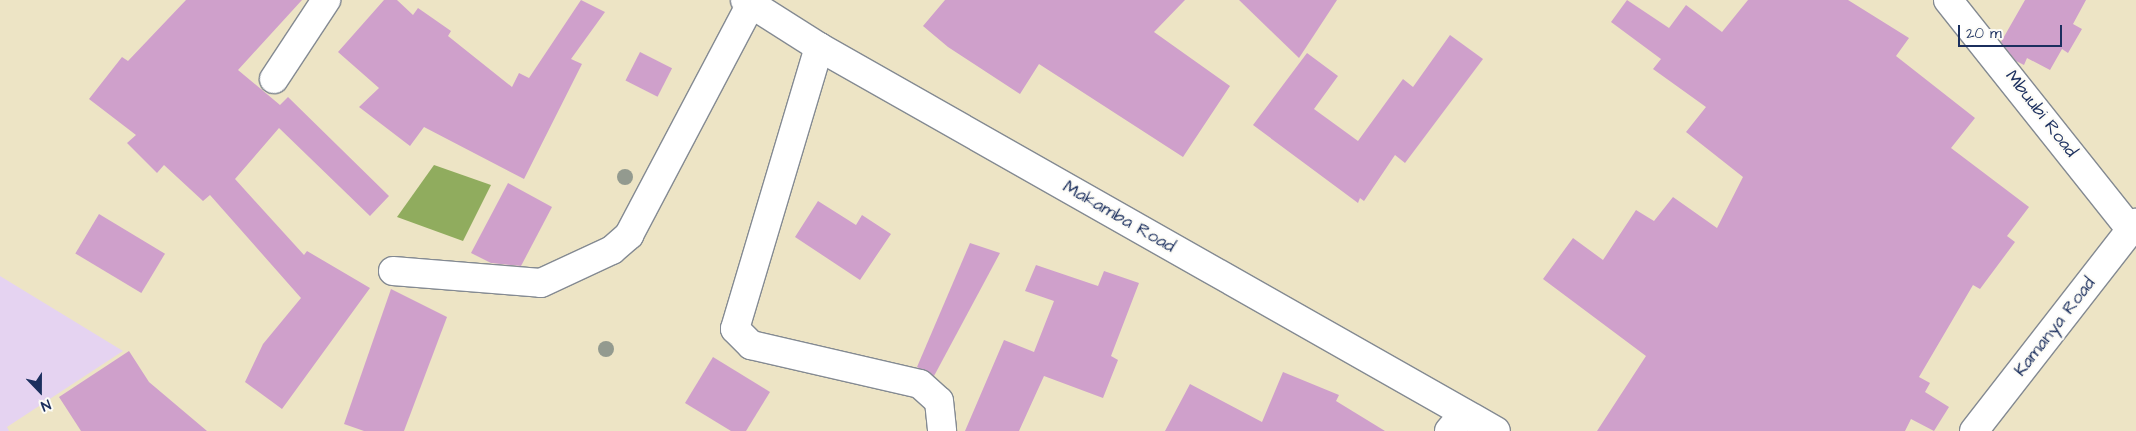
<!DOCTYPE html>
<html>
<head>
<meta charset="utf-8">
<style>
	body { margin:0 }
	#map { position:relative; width:2136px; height:431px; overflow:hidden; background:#ede4c5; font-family:"Architects Daughter",sans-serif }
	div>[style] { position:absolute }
	.built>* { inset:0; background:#e5d3f1 }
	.forest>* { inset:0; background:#90ac5e }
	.building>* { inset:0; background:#cfa0cb; transform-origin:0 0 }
	.roads { filter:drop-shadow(1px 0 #848a92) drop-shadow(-1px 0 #848a92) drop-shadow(0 1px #848a92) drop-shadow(0 -1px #848a92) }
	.minor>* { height:28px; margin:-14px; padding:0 14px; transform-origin:14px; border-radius:14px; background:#fff }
	.trees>* { width:16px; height:16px; margin:-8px; border-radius:50%; background:#939a8f }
	span { translate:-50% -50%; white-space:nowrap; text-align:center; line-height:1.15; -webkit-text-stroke:4.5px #fdfcf7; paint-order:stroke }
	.street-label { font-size:18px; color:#1b2f5e }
	.north { position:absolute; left:15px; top:366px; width:50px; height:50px; -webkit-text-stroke:4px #fdfcf7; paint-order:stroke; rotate:158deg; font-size:14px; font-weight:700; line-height:20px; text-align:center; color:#1b2f5e }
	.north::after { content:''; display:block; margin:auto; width:18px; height:22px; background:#1b2f5e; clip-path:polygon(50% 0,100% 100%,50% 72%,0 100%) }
	.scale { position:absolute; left:1958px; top:25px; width:104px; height:22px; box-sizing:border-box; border:2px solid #1b2f5e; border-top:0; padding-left:6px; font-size:15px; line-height:18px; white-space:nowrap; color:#1b2f5e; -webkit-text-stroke:4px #fdfcf7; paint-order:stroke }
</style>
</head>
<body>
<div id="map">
	<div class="built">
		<div style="clip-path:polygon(0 276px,123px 351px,7px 427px,9px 431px,0 431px)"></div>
	</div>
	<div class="forest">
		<div style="clip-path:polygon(434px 165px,491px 185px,463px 241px,397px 217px)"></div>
	</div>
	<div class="building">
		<div style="clip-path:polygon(186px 0,302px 0,238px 70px,280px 105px,288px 97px,389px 196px,370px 216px,279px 128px,235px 179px,304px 255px,307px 251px,370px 288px,282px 409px,245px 382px,263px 344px,301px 298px,210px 195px,203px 201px,164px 165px,157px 173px,127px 143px,136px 135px,89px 99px,122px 57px,128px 61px)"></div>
		<div style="clip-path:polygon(384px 0,397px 0,413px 15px,418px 8px,451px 31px,448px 36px,512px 87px,519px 73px,529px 78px,581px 0,605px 12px,571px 59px,582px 64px,524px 179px,424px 127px,410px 146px,359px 107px,379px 88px,338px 52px)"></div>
		<div style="clip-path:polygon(945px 0,1185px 0,1154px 32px,1230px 86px,1183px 157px,1039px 64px,1020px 94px,948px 47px,923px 26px)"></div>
		<div style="clip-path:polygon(1239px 0,1337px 0,1299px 58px)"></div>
		<div style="clip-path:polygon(1627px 0,1669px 28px,1686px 5px,1722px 32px,1748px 0,1848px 0,1909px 38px,1896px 56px,1975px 118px,1951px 148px,2029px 207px,2007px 236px,2015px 242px,1980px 289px,1973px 285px,1919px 377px,1930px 383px,1925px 392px,1949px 407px,1934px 431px,1911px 419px,1905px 431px,1597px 431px,1646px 356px,1543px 279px,1573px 238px,1603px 260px,1636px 210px,1654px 221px,1673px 197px,1717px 228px,1743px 177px,1686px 132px,1706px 107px,1653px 69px,1661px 59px,1611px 22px)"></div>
		<div style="clip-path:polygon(2025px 0,2086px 0,2073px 24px,2082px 29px,2068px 53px,2062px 49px,2050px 70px,2027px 58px,2024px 65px,2016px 61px,2001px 42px)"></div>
		<div style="clip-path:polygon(1450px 35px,1483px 59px,1405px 163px,1395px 155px,1364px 201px,1360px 198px,1358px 203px,1253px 125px,1307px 53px,1338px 76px,1314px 109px,1358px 141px,1403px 79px,1413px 87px)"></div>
		<div style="left:640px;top:52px;width:36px;height:32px;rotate:27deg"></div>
		<div style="clip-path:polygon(508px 183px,552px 207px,521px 266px,491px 263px,471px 253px)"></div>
		<div style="clip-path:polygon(818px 201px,856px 225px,862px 215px,891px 234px,860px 280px,795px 237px)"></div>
		<div style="left:99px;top:214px;width:77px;height:46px;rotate:31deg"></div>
		<div style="clip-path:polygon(970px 243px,1000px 253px,934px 376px,917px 367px)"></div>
		<div style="clip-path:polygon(1036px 265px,1098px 286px,1104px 271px,1139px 283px,1111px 356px,1118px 360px,1103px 398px,1044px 376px,1019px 431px,965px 431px,1004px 340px,1034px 352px,1054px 301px,1025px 291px)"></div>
		<div style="clip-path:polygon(391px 289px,447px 317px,404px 431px,364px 431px,344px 424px)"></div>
		<div style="clip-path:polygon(129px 351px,149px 382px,207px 431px,81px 431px,59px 397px)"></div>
		<div style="clip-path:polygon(713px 357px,770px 392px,746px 431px,731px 431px,685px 403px)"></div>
		<div style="clip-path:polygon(1283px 372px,1339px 395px,1336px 401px,1385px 431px,1165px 431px,1190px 384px,1262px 422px)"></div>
	</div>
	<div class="roads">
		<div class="minor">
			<div style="left:745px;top:0;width:88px;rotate:32.4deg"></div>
			<div style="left:819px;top:47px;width:778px;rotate:29.56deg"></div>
			<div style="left:1948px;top:0;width:294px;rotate:51.5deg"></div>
			<div style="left:819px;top:47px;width:294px;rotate:106.6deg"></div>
			<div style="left:735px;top:329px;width:23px;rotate:45deg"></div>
			<div style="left:751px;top:345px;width:173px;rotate:13deg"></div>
			<div style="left:920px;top:384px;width:25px;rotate:42deg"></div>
			<div style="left:939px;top:401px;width:30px;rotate:84deg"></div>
			<div style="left:274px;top:79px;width:95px;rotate:-56.6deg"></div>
			<div style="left:393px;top:271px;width:148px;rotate:4.6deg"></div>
			<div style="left:541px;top:283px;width:78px;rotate:-24.9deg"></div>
			<div style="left:612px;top:250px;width:23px;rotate:-41deg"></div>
			<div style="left:629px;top:235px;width:261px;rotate:-62.2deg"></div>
			<div style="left:1449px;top:431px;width:23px;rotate:-50deg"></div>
			<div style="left:1974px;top:431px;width:264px;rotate:-52.1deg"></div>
		</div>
	</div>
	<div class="trees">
		<div style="left:625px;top:177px"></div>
		<div style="left:606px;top:349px"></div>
	</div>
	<div class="street-label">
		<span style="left:2041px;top:114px;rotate:52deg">Mbuubi Road</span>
		<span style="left:1119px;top:217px;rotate:30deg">Makamba Road</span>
		<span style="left:2055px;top:327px;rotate:-52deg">Kamanya Road</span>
	</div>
	<div class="north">N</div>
	<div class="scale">20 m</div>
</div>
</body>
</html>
